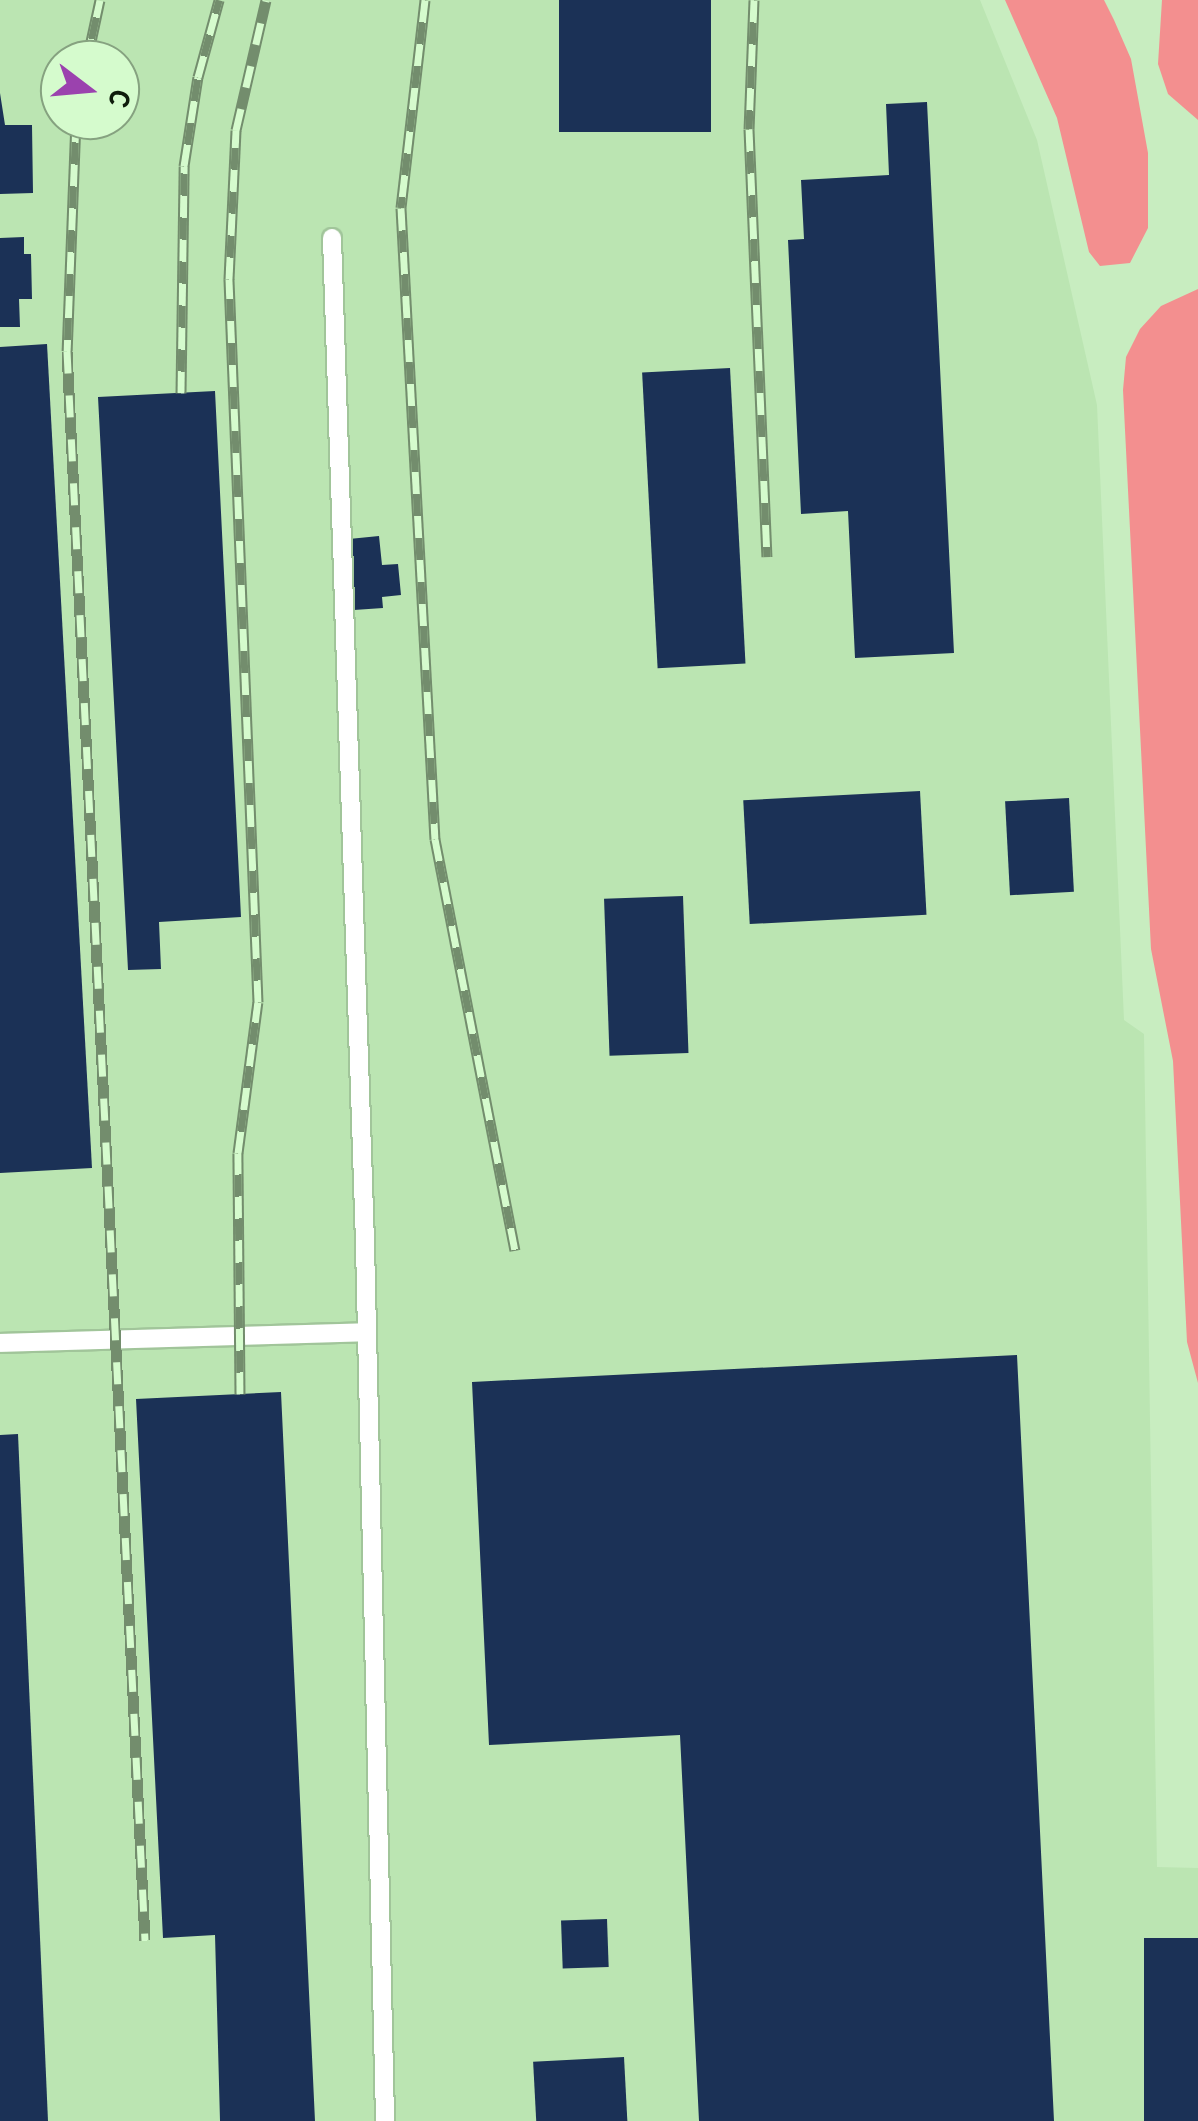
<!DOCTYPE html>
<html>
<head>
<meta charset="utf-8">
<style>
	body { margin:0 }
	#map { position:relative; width:1198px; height:2121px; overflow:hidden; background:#c8edc0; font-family:Overpass,sans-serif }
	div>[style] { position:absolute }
	.built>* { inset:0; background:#bbe5b2 }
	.green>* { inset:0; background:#f38f8f }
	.building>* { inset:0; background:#1b3156; transform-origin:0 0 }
	.roads { filter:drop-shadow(2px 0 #a1c59a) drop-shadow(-2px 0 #a1c59a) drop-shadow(0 2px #a1c59a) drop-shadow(0 -2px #a1c59a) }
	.service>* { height:18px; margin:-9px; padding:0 9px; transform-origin:9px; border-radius:9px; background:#fff }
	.rail>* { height:11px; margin-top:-5.5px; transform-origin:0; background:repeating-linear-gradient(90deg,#d5fbcd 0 22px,#738d6d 0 44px); box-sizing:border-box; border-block:2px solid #738d6d }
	span { translate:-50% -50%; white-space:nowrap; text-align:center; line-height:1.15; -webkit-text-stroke:10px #d5fbcd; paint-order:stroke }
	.north { position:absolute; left:40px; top:40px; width:100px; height:100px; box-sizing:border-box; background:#d5fbcd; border:2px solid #86a280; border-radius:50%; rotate:106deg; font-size:28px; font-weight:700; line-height:40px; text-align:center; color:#0f1c0c }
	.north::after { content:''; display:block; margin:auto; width:35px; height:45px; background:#9b42ae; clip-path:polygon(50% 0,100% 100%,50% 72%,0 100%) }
</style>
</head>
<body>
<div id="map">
	<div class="built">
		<div style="clip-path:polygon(evenodd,0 0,980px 0,1037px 140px,1097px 405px,1124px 1020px,1144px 1034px,1157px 1867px,1198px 1868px,1198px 2121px,0 2121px,0 0,60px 60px,120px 60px,120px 120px,60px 120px,60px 60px)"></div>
	</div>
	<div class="green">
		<div style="clip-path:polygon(1005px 0,1104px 0,1114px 20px,1131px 59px,1148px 153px,1148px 228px,1130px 263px,1100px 266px,1089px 252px,1057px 118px)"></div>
		<div style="clip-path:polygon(1162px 0,1198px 0,1198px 120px,1168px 94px,1158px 64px)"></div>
		<div style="clip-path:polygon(1198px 289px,1198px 1383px,1187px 1342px,1173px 1061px,1151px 949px,1123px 390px,1126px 357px,1140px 329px,1161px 306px)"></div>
	</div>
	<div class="building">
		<div style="left:559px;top:0;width:152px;height:132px"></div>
		<div style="clip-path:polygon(0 93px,5px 125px,32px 125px,33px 193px,0 194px)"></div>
		<div style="clip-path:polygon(927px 102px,954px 653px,855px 658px,848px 511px,801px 514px,788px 240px,804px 239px,801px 180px,889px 175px,886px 104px)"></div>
		<div style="clip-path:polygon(24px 237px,24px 254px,31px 254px,32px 299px,19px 299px,20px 327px,0 327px,0 238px)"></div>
		<div style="clip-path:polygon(47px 344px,92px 1168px,0 1173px,0 347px)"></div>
		<div style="left:730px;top:368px;width:296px;height:88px;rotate:87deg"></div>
		<div style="clip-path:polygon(215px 391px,241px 917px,159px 922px,161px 969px,128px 970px,98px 397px)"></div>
		<div style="clip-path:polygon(379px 536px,382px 565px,398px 564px,401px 595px,382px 597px,383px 608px,354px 610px,349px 539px)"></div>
		<div style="left:920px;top:791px;width:124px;height:177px;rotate:87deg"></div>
		<div style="left:1069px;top:798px;width:94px;height:64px;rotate:87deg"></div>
		<div style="left:683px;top:896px;width:157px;height:79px;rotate:88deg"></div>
		<div style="clip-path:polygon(1017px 1355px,1054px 2121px,699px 2121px,680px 1735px,489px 1745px,472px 1382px)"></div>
		<div style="clip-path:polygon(281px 1392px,315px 2121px,220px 2121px,215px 1935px,163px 1938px,136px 1399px)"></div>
		<div style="clip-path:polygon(18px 1434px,48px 2121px,0 2121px,0 1435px)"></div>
		<div style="left:607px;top:1919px;width:48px;height:46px;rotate:88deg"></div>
		<div style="left:1198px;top:1938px;width:183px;height:54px;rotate:90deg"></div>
		<div style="left:624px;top:2057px;width:64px;height:91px;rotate:87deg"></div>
	</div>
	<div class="roads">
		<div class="service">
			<div style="left:332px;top:238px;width:1007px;rotate:88.12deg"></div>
			<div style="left:365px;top:1244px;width:877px;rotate:88.69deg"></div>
			<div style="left:0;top:1343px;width:365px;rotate:-1.7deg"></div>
		</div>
	</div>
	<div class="rail">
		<div style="left:425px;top:0;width:209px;rotate:96.6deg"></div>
		<div style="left:401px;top:208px;width:632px;rotate:86.92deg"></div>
		<div style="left:435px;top:839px;width:419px;rotate:79deg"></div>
		<div style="left:754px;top:0;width:129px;rotate:92.2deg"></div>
		<div style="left:749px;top:129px;width:428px;rotate:87.6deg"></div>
		<div style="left:87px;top:60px;width:61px;rotate:-77.8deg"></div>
		<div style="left:76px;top:120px;width:231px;rotate:92.2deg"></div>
		<div style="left:67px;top:351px;width:1591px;rotate:87.19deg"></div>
		<div style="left:181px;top:393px;width:227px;rotate:-89.2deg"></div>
		<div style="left:184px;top:166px;width:90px;rotate:-81.1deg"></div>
		<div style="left:198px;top:77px;width:80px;rotate:-74.7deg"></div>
		<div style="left:240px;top:1394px;width:241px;rotate:-90.5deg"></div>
		<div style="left:238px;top:1153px;width:152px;rotate:-82.5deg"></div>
		<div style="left:258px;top:1002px;width:724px;rotate:-92.3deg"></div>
		<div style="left:229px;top:279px;width:149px;rotate:-87.3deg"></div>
		<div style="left:236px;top:130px;width:133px;rotate:-77deg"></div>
	</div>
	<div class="north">С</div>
</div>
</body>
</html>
